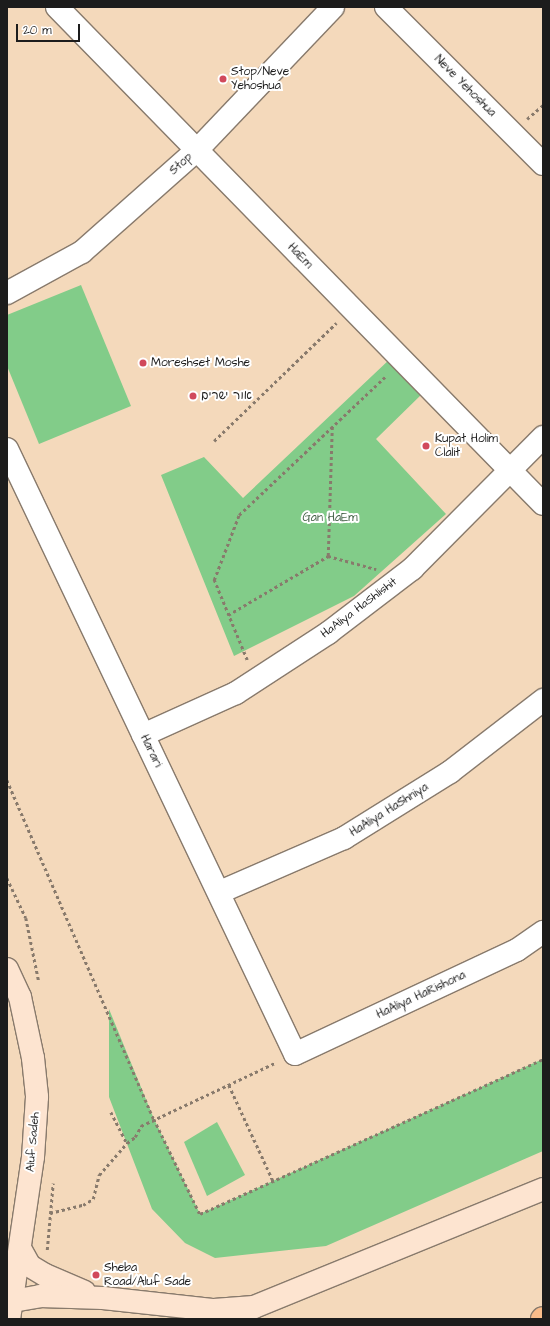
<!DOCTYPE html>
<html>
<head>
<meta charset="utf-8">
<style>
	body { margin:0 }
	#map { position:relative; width:550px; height:1326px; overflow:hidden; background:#f4d9bb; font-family:"Architects Daughter","Playpen Sans Hebrew",sans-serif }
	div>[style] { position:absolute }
	.green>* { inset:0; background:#82cc89 }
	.path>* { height:2.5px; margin-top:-1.25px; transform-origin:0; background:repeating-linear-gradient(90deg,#887a6c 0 3px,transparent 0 6px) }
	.roads { filter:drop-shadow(1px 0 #887a6c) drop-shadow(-1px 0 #887a6c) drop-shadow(0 1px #887a6c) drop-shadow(0 -1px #887a6c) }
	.minor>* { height:22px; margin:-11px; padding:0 11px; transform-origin:11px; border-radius:11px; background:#fff }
	.secondary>* { height:22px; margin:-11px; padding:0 11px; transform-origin:11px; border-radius:11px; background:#fde4d0 }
	.trunk>* { height:22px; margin:-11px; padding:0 11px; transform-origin:11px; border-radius:11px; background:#f9bc8a }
	.dots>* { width:11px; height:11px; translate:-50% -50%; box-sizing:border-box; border:2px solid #fff; border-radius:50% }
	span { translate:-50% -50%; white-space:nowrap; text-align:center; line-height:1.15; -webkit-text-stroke:4px #fff; paint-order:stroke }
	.poi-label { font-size:12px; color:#1c1c1c }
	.left { translate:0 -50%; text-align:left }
	.street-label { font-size:12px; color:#1c1c1c }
	.park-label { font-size:12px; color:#456248 }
	.frame { position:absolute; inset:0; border:8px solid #1c1c1c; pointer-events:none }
	.scale { position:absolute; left:16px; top:24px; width:64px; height:18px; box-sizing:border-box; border:2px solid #1c1c1c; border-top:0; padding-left:5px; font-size:12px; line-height:14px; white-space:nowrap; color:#1c1c1c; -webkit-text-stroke:3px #fff; paint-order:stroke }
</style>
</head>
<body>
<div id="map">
	<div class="green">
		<div style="clip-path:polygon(81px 285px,131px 406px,39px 444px,7px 366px,7px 315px)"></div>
		<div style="clip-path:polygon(391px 358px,423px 393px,376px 439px,446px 514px,354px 596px,234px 656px,161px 475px,204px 457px,243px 498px)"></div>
		<div style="clip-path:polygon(109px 1009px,154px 1119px,200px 1214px,543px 1059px,543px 1151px,326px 1246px,215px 1258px,185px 1243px,152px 1209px,109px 1097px)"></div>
		<div style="clip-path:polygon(217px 1122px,245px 1175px,207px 1196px,184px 1142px)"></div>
	</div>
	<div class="path">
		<div style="left:527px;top:119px;width:21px;rotate:-41deg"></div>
		<div style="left:214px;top:441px;width:170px;rotate:-44deg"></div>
		<div style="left:328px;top:556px;width:50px;rotate:15.2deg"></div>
		<div style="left:228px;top:615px;width:116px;rotate:-30.5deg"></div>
		<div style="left:328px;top:556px;width:129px;rotate:-88.2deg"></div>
		<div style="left:247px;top:660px;width:87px;rotate:-112.4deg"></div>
		<div style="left:214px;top:580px;width:70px;rotate:-69deg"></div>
		<div style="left:239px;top:515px;width:204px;rotate:-43.4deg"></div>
		<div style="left:7px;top:780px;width:369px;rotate:66.6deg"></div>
		<div style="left:154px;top:1119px;width:106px;rotate:64.2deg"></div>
		<div style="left:200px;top:1214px;width:376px;rotate:-24.3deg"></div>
		<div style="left:7px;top:878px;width:44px;rotate:64.6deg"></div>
		<div style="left:26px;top:918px;width:65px;rotate:78.5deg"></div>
		<div style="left:229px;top:1085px;width:108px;rotate:65.3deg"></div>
		<div style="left:111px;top:1112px;width:35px;rotate:63deg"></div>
		<div style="left:127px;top:1143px;width:10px;rotate:-37deg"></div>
		<div style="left:135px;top:1137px;width:13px;rotate:-61deg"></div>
		<div style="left:141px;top:1126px;width:148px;rotate:-25.2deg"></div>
		<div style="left:50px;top:1213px;width:34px;rotate:-14deg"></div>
		<div style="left:83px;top:1205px;width:12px;rotate:-31deg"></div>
		<div style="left:93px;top:1199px;width:25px;rotate:-76deg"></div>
		<div style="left:99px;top:1175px;width:43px;rotate:-48.8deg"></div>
		<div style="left:47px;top:1250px;width:67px;rotate:-84.9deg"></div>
	</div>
	<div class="roads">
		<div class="minor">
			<div style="left:57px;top:7px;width:695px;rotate:45.64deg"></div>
			<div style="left:386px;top:7px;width:222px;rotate:45deg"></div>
			<div style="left:7px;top:293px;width:85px;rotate:-28.7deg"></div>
			<div style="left:82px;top:252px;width:154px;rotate:-41.6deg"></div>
			<div style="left:197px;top:150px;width:197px;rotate:-46.4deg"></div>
			<div style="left:7px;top:449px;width:670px;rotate:64.54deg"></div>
			<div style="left:295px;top:1054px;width:245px;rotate:-25.1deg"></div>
			<div style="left:517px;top:950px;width:32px;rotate:-35deg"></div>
			<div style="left:143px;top:735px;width:102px;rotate:-24.3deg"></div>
			<div style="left:236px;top:693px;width:110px;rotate:-33.1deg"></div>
			<div style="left:328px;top:633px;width:106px;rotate:-37.3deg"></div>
			<div style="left:412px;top:569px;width:186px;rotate:-45.2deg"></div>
			<div style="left:220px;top:892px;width:135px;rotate:-23.5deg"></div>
			<div style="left:344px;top:838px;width:125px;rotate:-31.9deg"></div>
			<div style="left:450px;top:772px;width:118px;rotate:-37.7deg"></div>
		</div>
		<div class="secondary">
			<div style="left:7px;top:969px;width:31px;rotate:65deg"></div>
			<div style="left:20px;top:997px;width:62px;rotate:78deg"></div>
			<div style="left:33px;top:1058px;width:39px;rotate:84deg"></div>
			<div style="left:37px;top:1097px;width:60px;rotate:93.8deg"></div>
			<div style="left:33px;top:1157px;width:164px;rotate:98.4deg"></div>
			<div style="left:21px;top:1250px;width:18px;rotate:61deg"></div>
			<div style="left:30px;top:1266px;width:17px;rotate:31deg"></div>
			<div style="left:45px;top:1275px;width:43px;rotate:23deg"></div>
			<div style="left:7px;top:1302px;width:34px;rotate:-10deg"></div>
			<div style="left:40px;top:1296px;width:63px;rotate:1.8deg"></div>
			<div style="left:103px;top:1298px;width:112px;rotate:6.2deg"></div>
			<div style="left:214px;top:1310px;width:40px;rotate:-4.3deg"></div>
			<div style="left:254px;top:1307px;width:312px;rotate:-22.2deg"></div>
		</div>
		<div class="trunk">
			<div style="left:542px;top:1319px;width:1px;rotate:-45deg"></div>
		</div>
	</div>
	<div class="dots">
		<div style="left:223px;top:79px;background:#d1495b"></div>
		<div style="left:143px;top:363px;background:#d1495b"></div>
		<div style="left:193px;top:396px;background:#d1495b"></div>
		<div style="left:426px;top:446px;background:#d1495b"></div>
		<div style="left:96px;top:1275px;background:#d1495b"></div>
	</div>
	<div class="poi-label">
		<span class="left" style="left:231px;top:79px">Stop/Neve<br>Yehoshua</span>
		<span class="left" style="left:151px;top:363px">Moreshset Moshe</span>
		<span class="left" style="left:201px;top:396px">אור ישרים</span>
		<span class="left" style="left:435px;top:446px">Kupat Holim<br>Clalit</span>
		<span class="left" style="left:104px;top:1275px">Sheba<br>Road/Aluf Sade</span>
	</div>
	<div class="street-label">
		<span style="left:465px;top:86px;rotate:45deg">Neve Yehoshua</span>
		<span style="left:181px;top:164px;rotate:-42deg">Stop</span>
		<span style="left:300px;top:256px;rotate:46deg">HaEm</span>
		<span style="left:359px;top:608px;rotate:-37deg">HaAliya HaShlishit</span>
		<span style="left:151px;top:751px;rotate:64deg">Harari</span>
		<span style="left:389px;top:810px;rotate:-32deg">HaAliya HaShniya</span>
		<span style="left:421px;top:995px;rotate:-25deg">HaAliya HaRishona</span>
		<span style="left:33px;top:1142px;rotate:-85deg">Aluf Sadeh</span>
	</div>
	<div class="park-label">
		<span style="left:330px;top:518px">Gan HaEm</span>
	</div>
	<div class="frame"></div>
	<div class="scale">20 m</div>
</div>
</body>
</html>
